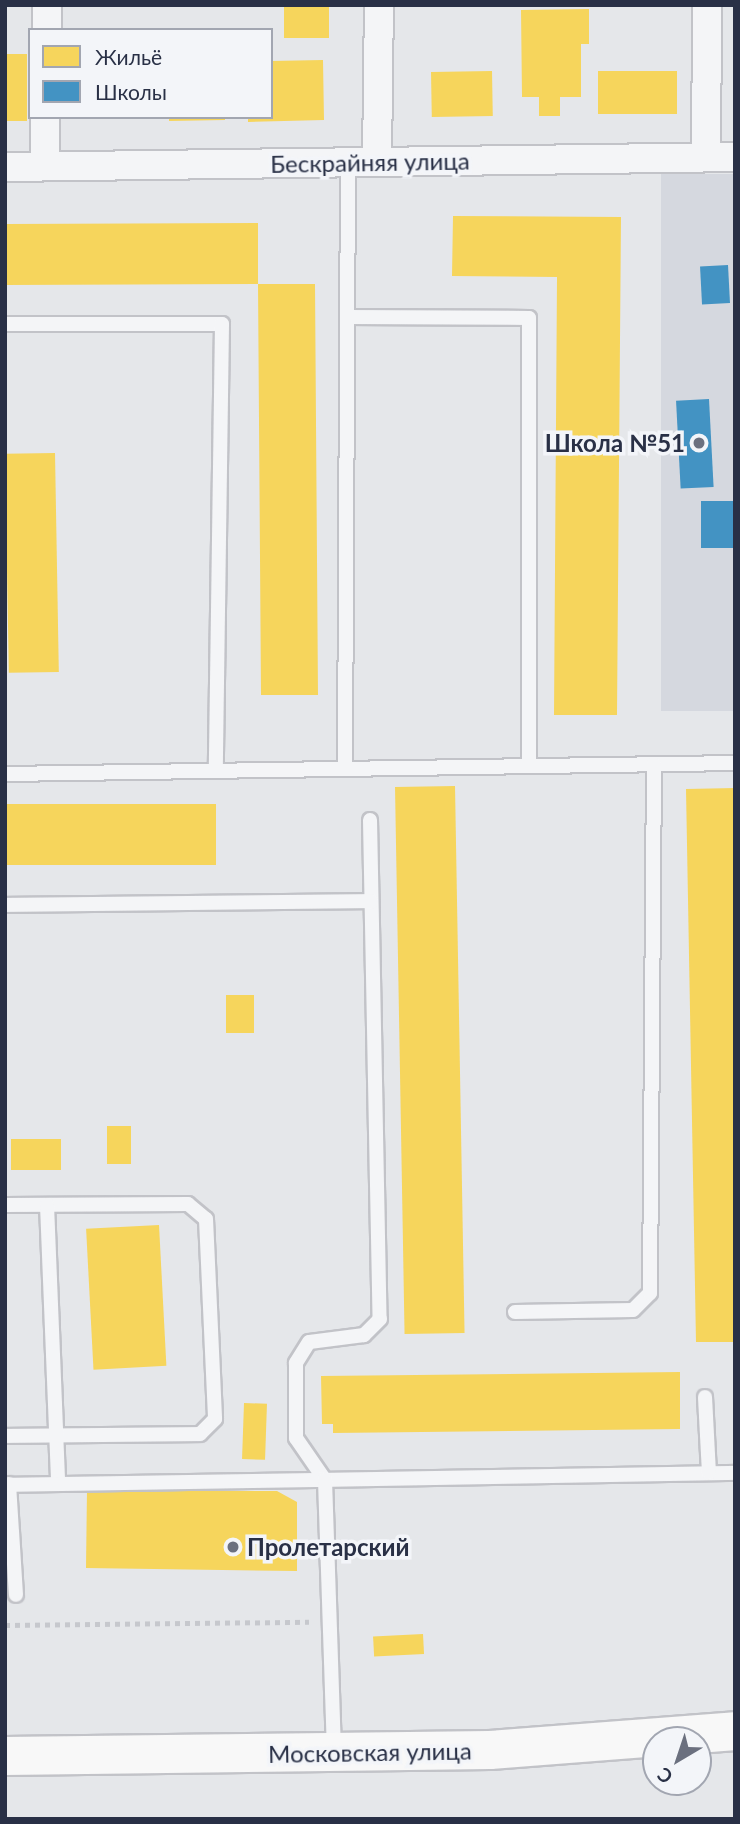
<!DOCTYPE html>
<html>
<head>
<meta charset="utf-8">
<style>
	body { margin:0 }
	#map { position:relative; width:740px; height:1824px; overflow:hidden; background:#e5e7ea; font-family:Lato,sans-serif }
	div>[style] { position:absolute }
	.built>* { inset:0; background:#d5d8df; transform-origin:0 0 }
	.homes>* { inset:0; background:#f6d55c; transform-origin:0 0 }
	.schools>* { inset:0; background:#4393c3; transform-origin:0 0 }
	.path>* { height:4.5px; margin-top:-2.25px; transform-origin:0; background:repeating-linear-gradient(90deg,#c6c8cd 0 5px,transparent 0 10px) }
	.roads { filter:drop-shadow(2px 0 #c2c3c8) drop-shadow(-2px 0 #c2c3c8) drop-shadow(0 2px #c2c3c8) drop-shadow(0 -2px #c2c3c8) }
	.lane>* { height:14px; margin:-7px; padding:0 7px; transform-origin:7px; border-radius:7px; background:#f4f5f7 }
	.street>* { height:28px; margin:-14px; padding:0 14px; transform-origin:14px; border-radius:14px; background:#f4f5f7 }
	.primary>* { height:38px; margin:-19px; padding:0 19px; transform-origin:19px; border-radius:19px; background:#f8f8f8 }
	.dots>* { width:19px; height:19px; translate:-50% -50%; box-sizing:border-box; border:4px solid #f3f5f9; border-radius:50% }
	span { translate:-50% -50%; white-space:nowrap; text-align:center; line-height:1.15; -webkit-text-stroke:7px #f3f5f9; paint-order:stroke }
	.street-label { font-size:24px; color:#293046 }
	.poi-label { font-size:24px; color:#293046; font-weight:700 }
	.right { translate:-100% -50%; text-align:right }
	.left { translate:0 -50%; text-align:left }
	.frame { position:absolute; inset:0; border:7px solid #293046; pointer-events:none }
	.legend { position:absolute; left:28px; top:28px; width:245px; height:91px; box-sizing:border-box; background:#f3f5f9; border:2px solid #a2a6b1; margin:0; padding:9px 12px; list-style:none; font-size:21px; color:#293046 }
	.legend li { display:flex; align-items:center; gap:14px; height:35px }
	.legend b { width:35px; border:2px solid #a2a6b1 }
	.north { position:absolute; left:642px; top:1726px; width:70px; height:70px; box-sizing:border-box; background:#f3f5f9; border:2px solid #a2a6b1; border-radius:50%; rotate:219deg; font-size:19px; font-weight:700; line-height:28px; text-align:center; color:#293046 }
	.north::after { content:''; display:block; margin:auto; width:24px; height:32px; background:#6b707f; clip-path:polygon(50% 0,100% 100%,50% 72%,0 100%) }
</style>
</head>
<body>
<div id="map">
	<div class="built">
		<div style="left:661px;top:174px;width:74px;height:537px"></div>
	</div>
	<div class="homes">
		<div style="left:284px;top:5px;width:45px;height:33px"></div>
		<div style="clip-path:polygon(589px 9px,589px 44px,581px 44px,581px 97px,560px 97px,560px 116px,539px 116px,539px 97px,522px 97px,521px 10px)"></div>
		<div style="left:5px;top:54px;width:22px;height:67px"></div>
		<div style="clip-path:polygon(323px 60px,324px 120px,248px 122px,248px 117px,271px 117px,271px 61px)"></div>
		<div style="left:492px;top:71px;width:45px;height:61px;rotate:89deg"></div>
		<div style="left:598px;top:71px;width:79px;height:43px"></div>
		<div style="clip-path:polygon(169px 117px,225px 117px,225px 120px,169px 121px)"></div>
		<div style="clip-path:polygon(453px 216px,621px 217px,617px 715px,554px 715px,557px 277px,452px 276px)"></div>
		<div style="clip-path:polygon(258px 223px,258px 284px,315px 284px,318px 695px,261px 695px,258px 284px,5px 285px,5px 224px)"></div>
		<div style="left:55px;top:453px;width:219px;height:50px;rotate:89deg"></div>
		<div style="left:455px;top:786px;width:547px;height:60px;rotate:89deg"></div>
		<div style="clip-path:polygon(735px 788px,735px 1342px,696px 1342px,686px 789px)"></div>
		<div style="left:216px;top:804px;width:61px;height:211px;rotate:90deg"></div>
		<div style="left:226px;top:995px;width:28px;height:38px"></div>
		<div style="left:107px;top:1126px;width:24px;height:38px"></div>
		<div style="left:11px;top:1139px;width:50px;height:31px"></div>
		<div style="left:159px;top:1225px;width:141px;height:73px;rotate:87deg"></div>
		<div style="clip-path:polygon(680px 1372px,680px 1429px,333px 1433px,333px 1424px,322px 1424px,321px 1376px)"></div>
		<div style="left:244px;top:1403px;width:23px;height:56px;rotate:2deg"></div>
		<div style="clip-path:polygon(87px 1490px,277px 1491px,297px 1502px,297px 1571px,86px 1568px)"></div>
		<div style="left:423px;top:1634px;width:20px;height:50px;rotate:87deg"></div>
	</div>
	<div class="schools">
		<div style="left:728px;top:265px;width:38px;height:28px;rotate:87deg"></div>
		<div style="left:709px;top:399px;width:88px;height:33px;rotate:87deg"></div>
		<div style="left:701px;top:501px;width:32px;height:47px"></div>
	</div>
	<div class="path">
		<div style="left:5px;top:1625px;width:304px;rotate:-0.6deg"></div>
	</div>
	<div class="roads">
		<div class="lane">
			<div style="left:347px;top:317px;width:182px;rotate:0.3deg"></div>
			<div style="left:529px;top:318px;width:448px;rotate:90deg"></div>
			<div style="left:5px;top:324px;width:217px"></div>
			<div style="left:222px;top:324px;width:447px;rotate:90.8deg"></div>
			<div style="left:345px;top:769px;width:607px;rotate:-89.72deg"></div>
			<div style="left:5px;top:774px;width:730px;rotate:-0.86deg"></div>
			<div style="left:370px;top:820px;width:499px;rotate:88.9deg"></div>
			<div style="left:380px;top:1319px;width:23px;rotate:135deg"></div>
			<div style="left:364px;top:1335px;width:55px;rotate:172.7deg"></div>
			<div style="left:309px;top:1342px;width:25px;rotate:122deg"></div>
			<div style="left:296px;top:1363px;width:75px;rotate:90deg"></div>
			<div style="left:296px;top:1438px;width:51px;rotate:55.4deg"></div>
			<div style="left:325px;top:1480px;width:410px;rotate:-1deg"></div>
			<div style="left:5px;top:905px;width:366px;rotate:-0.6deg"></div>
			<div style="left:5px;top:1205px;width:183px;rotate:-0.3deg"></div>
			<div style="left:188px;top:1204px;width:23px;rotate:40deg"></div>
			<div style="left:206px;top:1219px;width:200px;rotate:87.4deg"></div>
			<div style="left:215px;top:1419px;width:21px;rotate:135deg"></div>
			<div style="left:200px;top:1434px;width:195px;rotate:179.4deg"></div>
			<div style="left:47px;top:1205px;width:279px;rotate:87.7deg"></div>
			<div style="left:515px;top:1312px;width:118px;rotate:-1deg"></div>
			<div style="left:633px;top:1310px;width:24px;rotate:-45deg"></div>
			<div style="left:650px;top:1293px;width:529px;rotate:-89.57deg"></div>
			<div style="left:705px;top:1397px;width:76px;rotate:87deg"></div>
			<div style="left:9px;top:1484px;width:111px;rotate:86.4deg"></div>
			<div style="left:5px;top:1485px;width:320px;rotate:-0.9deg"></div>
			<div style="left:325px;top:1480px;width:271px;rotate:88.1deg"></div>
		</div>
		<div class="street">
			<div style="left:47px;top:30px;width:25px;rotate:-90deg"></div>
			<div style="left:706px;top:157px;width:152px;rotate:-89.6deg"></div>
			<div style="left:377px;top:162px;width:157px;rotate:-89.3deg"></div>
			<div style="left:45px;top:166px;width:49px;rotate:-90deg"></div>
			<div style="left:5px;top:167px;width:730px;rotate:-0.78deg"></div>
		</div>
		<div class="primary">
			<div style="left:5px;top:1756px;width:485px;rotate:-0.7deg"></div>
			<div style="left:490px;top:1750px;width:246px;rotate:-4.4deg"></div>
		</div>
	</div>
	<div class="dots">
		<div style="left:699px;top:443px;background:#6b707f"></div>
		<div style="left:233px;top:1547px;background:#6b707f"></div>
	</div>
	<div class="street-label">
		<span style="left:370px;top:162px;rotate:-1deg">Бескрайняя улица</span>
		<span style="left:370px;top:1752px;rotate:-1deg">Московская улица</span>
	</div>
	<div class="poi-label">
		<span class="right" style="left:685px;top:443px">Школа №51</span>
		<span class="left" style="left:247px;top:1547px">Пролетарский</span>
	</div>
	<div class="frame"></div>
	<ul class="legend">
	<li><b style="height:19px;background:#f6d55c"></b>Жильё</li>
	<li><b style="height:19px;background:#4393c3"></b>Школы</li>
	</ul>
	<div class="north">С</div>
</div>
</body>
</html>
